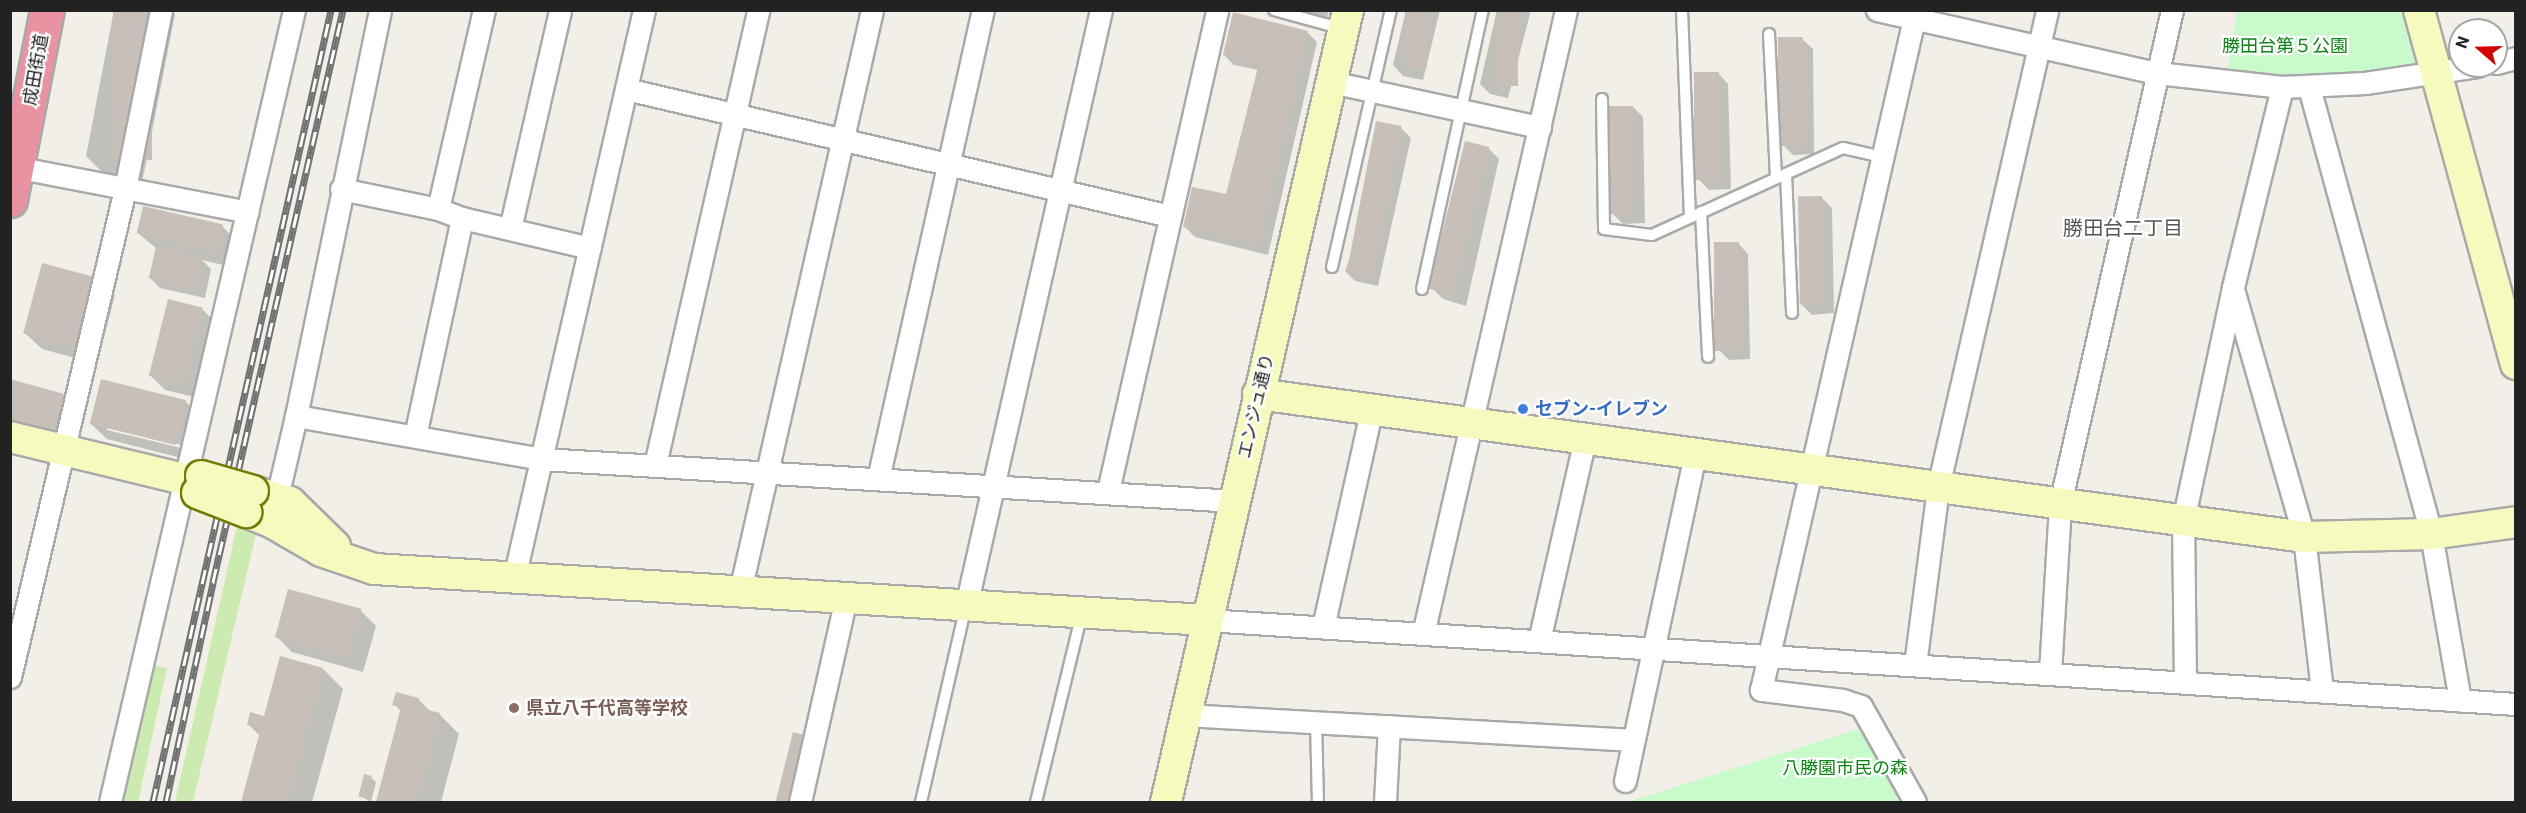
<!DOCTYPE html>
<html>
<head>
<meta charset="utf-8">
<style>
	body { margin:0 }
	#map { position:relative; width:2526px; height:813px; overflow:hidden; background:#f2efe9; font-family:Roboto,"Noto Sans JP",sans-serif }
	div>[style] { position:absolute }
	.grass>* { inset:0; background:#cdebb0 }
	.park>* { inset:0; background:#c8facc }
	.shadow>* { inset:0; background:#0003 }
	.building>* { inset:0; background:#c7bfb8; transform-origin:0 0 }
	.roads { filter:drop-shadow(2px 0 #a9a9a9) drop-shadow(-2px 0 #a9a9a9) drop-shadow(0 2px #a9a9a9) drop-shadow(0 -2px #a9a9a9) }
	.lane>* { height:10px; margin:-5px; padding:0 5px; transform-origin:5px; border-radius:5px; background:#fff }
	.street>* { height:21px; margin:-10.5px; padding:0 10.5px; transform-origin:10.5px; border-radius:10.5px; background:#fff }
	.secondary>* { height:30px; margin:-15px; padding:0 15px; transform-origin:15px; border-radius:15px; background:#f7fabf }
	.highway>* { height:33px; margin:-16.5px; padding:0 16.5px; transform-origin:16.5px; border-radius:16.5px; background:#e892a2 }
	.rail>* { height:7px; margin-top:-3.5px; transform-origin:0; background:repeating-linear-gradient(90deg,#fff 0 14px,#707070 0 28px); box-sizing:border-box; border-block:2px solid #707070 }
	.bridges { filter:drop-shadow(2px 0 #707d05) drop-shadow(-2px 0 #707d05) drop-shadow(0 2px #707d05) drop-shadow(0 -2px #707d05) }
	.secondary-bridge>* { height:30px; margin:-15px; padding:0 15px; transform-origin:15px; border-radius:15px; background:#f7fabf }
	.dots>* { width:16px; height:16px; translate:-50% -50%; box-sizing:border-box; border:3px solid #fff; border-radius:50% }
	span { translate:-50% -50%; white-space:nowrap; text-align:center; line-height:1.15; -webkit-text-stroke:4.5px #fff; paint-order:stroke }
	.park-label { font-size:18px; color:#0c8416 }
	.street-label { font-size:18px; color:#222 }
	.shop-label { font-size:18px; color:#366cbe; font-weight:700 }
	.left { translate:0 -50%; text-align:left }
	.education-label { font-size:18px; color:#785e54; font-weight:700 }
	.neighbourhood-label { font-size:20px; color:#555 }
	.frame { position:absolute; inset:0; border:12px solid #222; pointer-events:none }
	.north { position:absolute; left:2448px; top:18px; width:60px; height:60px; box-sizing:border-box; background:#fff; border:2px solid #a7a7a7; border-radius:50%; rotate:290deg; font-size:16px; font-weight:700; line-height:24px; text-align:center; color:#222 }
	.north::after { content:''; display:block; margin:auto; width:21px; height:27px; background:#d40000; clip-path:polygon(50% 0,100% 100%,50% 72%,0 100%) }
</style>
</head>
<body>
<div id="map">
	<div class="grass">
		<div style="clip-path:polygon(238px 522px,257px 530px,193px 802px,175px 802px)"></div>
		<div style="clip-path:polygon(151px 665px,167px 668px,138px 802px,119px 802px)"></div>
	</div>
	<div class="park">
		<div style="clip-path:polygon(2237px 10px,2413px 11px,2431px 69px,2308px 82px,2227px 73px)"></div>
		<div style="clip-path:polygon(1862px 728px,1899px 802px,1628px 802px)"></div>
	</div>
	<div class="shadow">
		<div style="clip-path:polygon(114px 10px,171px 10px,175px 14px,142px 183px,106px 176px,86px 156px)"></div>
		<div style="clip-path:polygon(1294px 10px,1329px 10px,1326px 22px)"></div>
		<div style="clip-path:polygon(1406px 10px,1440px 10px,1423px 80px,1403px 76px,1393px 65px)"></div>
		<div style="clip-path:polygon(1497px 10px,1531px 10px,1508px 98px,1490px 94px,1480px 84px)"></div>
		<div style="clip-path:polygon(1307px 32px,1317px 42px,1268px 255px,1195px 237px,1185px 227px,1227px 195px,1259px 70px,1234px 65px,1224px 55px)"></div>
		<div style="clip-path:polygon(1802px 39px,1813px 49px,1814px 154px,1793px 155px,1783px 145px)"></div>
		<div style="clip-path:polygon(1718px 73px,1728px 84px,1731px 189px,1709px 190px,1699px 180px)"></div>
		<div style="clip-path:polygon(1633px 107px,1643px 117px,1645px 223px,1623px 224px,1613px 214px)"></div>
		<div style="clip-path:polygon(1401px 128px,1411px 138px,1378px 286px,1355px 281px,1345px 271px)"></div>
		<div style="clip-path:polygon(1488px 148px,1499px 159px,1466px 306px,1443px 299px,1433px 289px)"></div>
		<div style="clip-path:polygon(1822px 198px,1832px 208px,1834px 313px,1812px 315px,1802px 305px)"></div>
		<div style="clip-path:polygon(222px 226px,238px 242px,232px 267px,202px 260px,211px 269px,205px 298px,160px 288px,150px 278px,157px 249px,138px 233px)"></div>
		<div style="clip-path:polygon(1738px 243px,1748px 254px,1750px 359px,1729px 360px,1719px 350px)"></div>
		<div style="clip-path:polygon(99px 279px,115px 295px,97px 364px,42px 349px,26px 334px)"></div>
		<div style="clip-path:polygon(202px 309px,217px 324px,198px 398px,165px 390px,150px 375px)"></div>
		<div style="clip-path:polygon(10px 381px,64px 396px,79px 411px,69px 445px,10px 429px)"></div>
		<div style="clip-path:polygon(evenodd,185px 401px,200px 416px,189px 460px,107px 439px,91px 424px,185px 401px,107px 427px,182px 445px,181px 448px,107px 430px,107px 427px)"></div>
		<div style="clip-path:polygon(360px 610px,376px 626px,363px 672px,292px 652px,276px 636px)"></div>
		<div style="clip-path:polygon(323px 669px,343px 689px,312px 802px,243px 802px,260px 736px,248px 724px,265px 718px)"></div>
		<div style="clip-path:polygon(418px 699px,431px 712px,439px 714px,459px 734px,441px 802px,377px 802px,401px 711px,394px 704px)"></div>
		<div style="clip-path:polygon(371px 778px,376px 782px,371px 802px,359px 795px)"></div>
	</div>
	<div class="building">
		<div style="left:113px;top:10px;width:39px;height:150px"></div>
		<div style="left:1405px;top:10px;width:22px;height:58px"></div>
		<div style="left:1496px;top:10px;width:22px;height:76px"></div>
		<div style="clip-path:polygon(1233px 12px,1308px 31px,1258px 245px,1183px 227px,1192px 187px,1226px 194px,1259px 63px,1223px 55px)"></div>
		<div style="left:1778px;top:37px;width:25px;height:109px"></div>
		<div style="left:1694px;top:72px;width:25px;height:108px"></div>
		<div style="left:1609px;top:106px;width:24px;height:108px"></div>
		<div style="left:1376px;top:121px;width:26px;height:153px;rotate:11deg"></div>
		<div style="left:1465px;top:141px;width:25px;height:152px;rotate:14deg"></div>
		<div style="left:1822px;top:196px;width:108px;height:24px;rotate:89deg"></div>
		<div style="left:143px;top:206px;width:82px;height:28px;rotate:13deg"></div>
		<div style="left:1714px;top:242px;width:25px;height:109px"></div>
		<div style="left:156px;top:247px;width:47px;height:32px;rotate:13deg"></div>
		<div style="left:42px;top:263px;width:60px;height:73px;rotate:15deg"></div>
		<div style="left:168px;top:299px;width:36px;height:79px;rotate:14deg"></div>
		<div style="clip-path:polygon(10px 379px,64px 394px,54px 431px,10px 419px)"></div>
		<div style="left:101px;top:379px;width:88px;height:46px;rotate:14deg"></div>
		<div style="left:288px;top:589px;width:76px;height:50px;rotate:15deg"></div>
		<div style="clip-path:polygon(280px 656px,323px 668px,287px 802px,241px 802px,261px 728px,247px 725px,250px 712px,264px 716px)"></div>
		<div style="clip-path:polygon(396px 692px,419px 698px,416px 707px,440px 713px,416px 802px,376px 802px,401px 707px,392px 705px)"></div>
		<div style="left:793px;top:732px;width:12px;height:72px;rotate:14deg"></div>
		<div style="left:364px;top:774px;width:8px;height:23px;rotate:14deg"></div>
	</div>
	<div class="roads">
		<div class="lane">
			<div style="left:1274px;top:10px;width:72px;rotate:15.4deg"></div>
			<div style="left:1682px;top:10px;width:207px;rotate:87.8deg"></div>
			<div style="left:1769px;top:34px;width:144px;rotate:87.2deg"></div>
			<div style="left:1602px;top:99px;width:130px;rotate:89.1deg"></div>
			<div style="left:1604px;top:229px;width:48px;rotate:7.1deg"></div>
			<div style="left:1652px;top:235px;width:210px;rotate:-24.5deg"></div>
			<div style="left:1843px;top:148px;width:41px;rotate:12.7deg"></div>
			<div style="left:1786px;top:174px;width:139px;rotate:87.5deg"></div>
			<div style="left:1701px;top:212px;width:145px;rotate:87.2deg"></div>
			<div style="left:1332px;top:267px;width:264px;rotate:-77.1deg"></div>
			<div style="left:1422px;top:289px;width:286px;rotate:-77.7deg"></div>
			<div style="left:1316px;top:722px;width:80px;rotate:88.6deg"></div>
			<div style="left:921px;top:802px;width:201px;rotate:-77.1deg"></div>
			<div style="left:1036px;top:802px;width:195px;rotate:-76.3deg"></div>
		</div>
		<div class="street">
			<div style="left:1877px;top:10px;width:287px;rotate:12.7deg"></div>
			<div style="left:2157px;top:73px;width:126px;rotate:6.4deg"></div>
			<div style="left:2282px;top:87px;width:83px;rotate:-2.8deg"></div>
			<div style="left:2365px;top:83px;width:113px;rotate:-8.6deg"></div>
			<div style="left:2496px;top:63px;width:21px;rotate:-14deg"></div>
			<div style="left:1331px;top:82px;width:214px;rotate:12.2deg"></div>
			<div style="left:2309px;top:87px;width:463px;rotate:74.7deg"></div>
			<div style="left:2431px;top:534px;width:169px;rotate:80.1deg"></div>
			<div style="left:626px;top:89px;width:559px;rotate:13.14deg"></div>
			<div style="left:10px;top:166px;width:242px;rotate:10.9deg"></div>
			<div style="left:341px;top:189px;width:99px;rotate:11.7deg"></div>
			<div style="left:438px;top:209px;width:26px;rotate:21deg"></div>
			<div style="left:462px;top:218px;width:131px;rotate:13.2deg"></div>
			<div style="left:438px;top:209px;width:204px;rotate:-77deg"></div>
			<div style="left:510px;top:229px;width:225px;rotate:-77.1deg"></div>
			<div style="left:2233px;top:289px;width:258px;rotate:74deg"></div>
			<div style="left:2304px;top:537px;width:155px;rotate:83.3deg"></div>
			<div style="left:296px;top:416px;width:250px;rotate:9.9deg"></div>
			<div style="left:542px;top:459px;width:694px;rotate:3.47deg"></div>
			<div style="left:415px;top:436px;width:223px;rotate:-77.8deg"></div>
			<div style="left:655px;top:465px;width:467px;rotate:-77.2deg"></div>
			<div style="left:878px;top:479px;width:481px;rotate:-77.4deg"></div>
			<div style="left:1108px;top:491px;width:493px;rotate:-77.2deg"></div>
			<div style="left:274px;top:510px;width:97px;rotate:-76.8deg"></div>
			<div style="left:296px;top:416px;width:415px;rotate:-78.3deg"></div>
			<div style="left:514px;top:578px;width:583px;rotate:-77.11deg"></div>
			<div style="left:740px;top:591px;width:596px;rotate:-77.2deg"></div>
			<div style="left:966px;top:606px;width:611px;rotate:-77.24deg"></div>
			<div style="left:1206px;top:620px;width:1313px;rotate:3.67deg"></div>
			<div style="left:1323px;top:627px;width:224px;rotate:-77.4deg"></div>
			<div style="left:1423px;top:634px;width:640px;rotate:-77.09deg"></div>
			<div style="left:1539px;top:641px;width:208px;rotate:-77.2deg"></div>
			<div style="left:1915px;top:665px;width:179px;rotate:-82.6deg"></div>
			<div style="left:1938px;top:487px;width:489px;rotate:-77.1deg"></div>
			<div style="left:2050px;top:673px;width:169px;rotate:-86.6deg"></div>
			<div style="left:2060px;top:504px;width:507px;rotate:-77.23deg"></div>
			<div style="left:10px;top:677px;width:501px;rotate:-76.74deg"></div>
			<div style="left:125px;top:189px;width:183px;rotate:-78.6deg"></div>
			<div style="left:2185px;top:682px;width:161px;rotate:-90.7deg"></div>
			<div style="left:2183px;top:521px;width:239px;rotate:-77.9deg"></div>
			<div style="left:2233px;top:287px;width:206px;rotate:-76.2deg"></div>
			<div style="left:1186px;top:715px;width:448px;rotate:3.2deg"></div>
			<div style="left:1625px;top:781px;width:334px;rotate:-77.9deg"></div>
			<div style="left:110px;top:802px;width:813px;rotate:-76.92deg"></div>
			<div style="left:800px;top:802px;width:209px;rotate:-77.3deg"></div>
			<div style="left:1385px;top:802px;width:76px;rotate:-87deg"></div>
			<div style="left:1915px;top:802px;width:110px;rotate:-119.4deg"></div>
			<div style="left:1861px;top:706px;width:19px;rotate:-162deg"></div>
			<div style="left:1843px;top:700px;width:83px;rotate:-173deg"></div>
			<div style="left:1761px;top:690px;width:697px;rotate:-77.16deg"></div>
		</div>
		<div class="secondary">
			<div style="left:2419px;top:10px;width:367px;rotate:74.7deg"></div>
			<div style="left:1258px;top:394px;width:1056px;rotate:7.78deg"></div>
			<div style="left:2304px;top:537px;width:127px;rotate:-1.4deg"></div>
			<div style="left:2431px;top:534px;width:86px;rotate:-8deg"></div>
			<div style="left:10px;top:437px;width:179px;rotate:13.6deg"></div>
			<div style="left:184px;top:479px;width:17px;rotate:-10deg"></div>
			<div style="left:253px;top:491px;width:39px;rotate:17deg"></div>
			<div style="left:290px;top:502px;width:63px;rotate:44.4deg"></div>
			<div style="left:246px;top:512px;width:27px;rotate:22deg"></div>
			<div style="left:271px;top:522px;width:58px;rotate:30.1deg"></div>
			<div style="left:321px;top:551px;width:56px;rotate:18.8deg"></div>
			<div style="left:374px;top:569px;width:834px;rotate:3.51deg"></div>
			<div style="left:1166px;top:802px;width:813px;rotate:-77.06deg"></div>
		</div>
		<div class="highway">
			<div style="left:10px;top:200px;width:194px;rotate:-79deg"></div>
		</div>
	</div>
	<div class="rail">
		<div style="left:153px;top:802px;width:812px;rotate:-77.33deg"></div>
		<div style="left:166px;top:802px;width:225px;rotate:-77.9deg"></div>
		<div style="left:213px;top:582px;width:587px;rotate:-77.2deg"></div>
	</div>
	<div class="bridges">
		<div class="secondary-bridge">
			<div style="left:201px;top:476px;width:54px;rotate:16.1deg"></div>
			<div style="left:197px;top:493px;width:53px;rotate:21.2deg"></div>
		</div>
	</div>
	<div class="dots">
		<div style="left:1523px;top:409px;background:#3f7fe0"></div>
		<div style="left:514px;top:708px;background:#8d6e63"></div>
	</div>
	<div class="park-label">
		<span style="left:2285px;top:46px">勝田台第５公園</span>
		<span style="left:1845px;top:768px">八勝園市民の森</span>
	</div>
	<div class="street-label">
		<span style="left:36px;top:70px;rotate:-80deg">成田街道</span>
		<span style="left:1256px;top:406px;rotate:-77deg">エンジュ通り</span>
	</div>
	<div class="shop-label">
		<span class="left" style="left:1535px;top:409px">セブン-イレブン</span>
	</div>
	<div class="education-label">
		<span class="left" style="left:526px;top:708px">県立八千代高等学校</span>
	</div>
	<div class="neighbourhood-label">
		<span style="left:2123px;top:228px">勝田台二丁目</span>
	</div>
	<div class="frame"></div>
	<div class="north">N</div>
</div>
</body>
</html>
